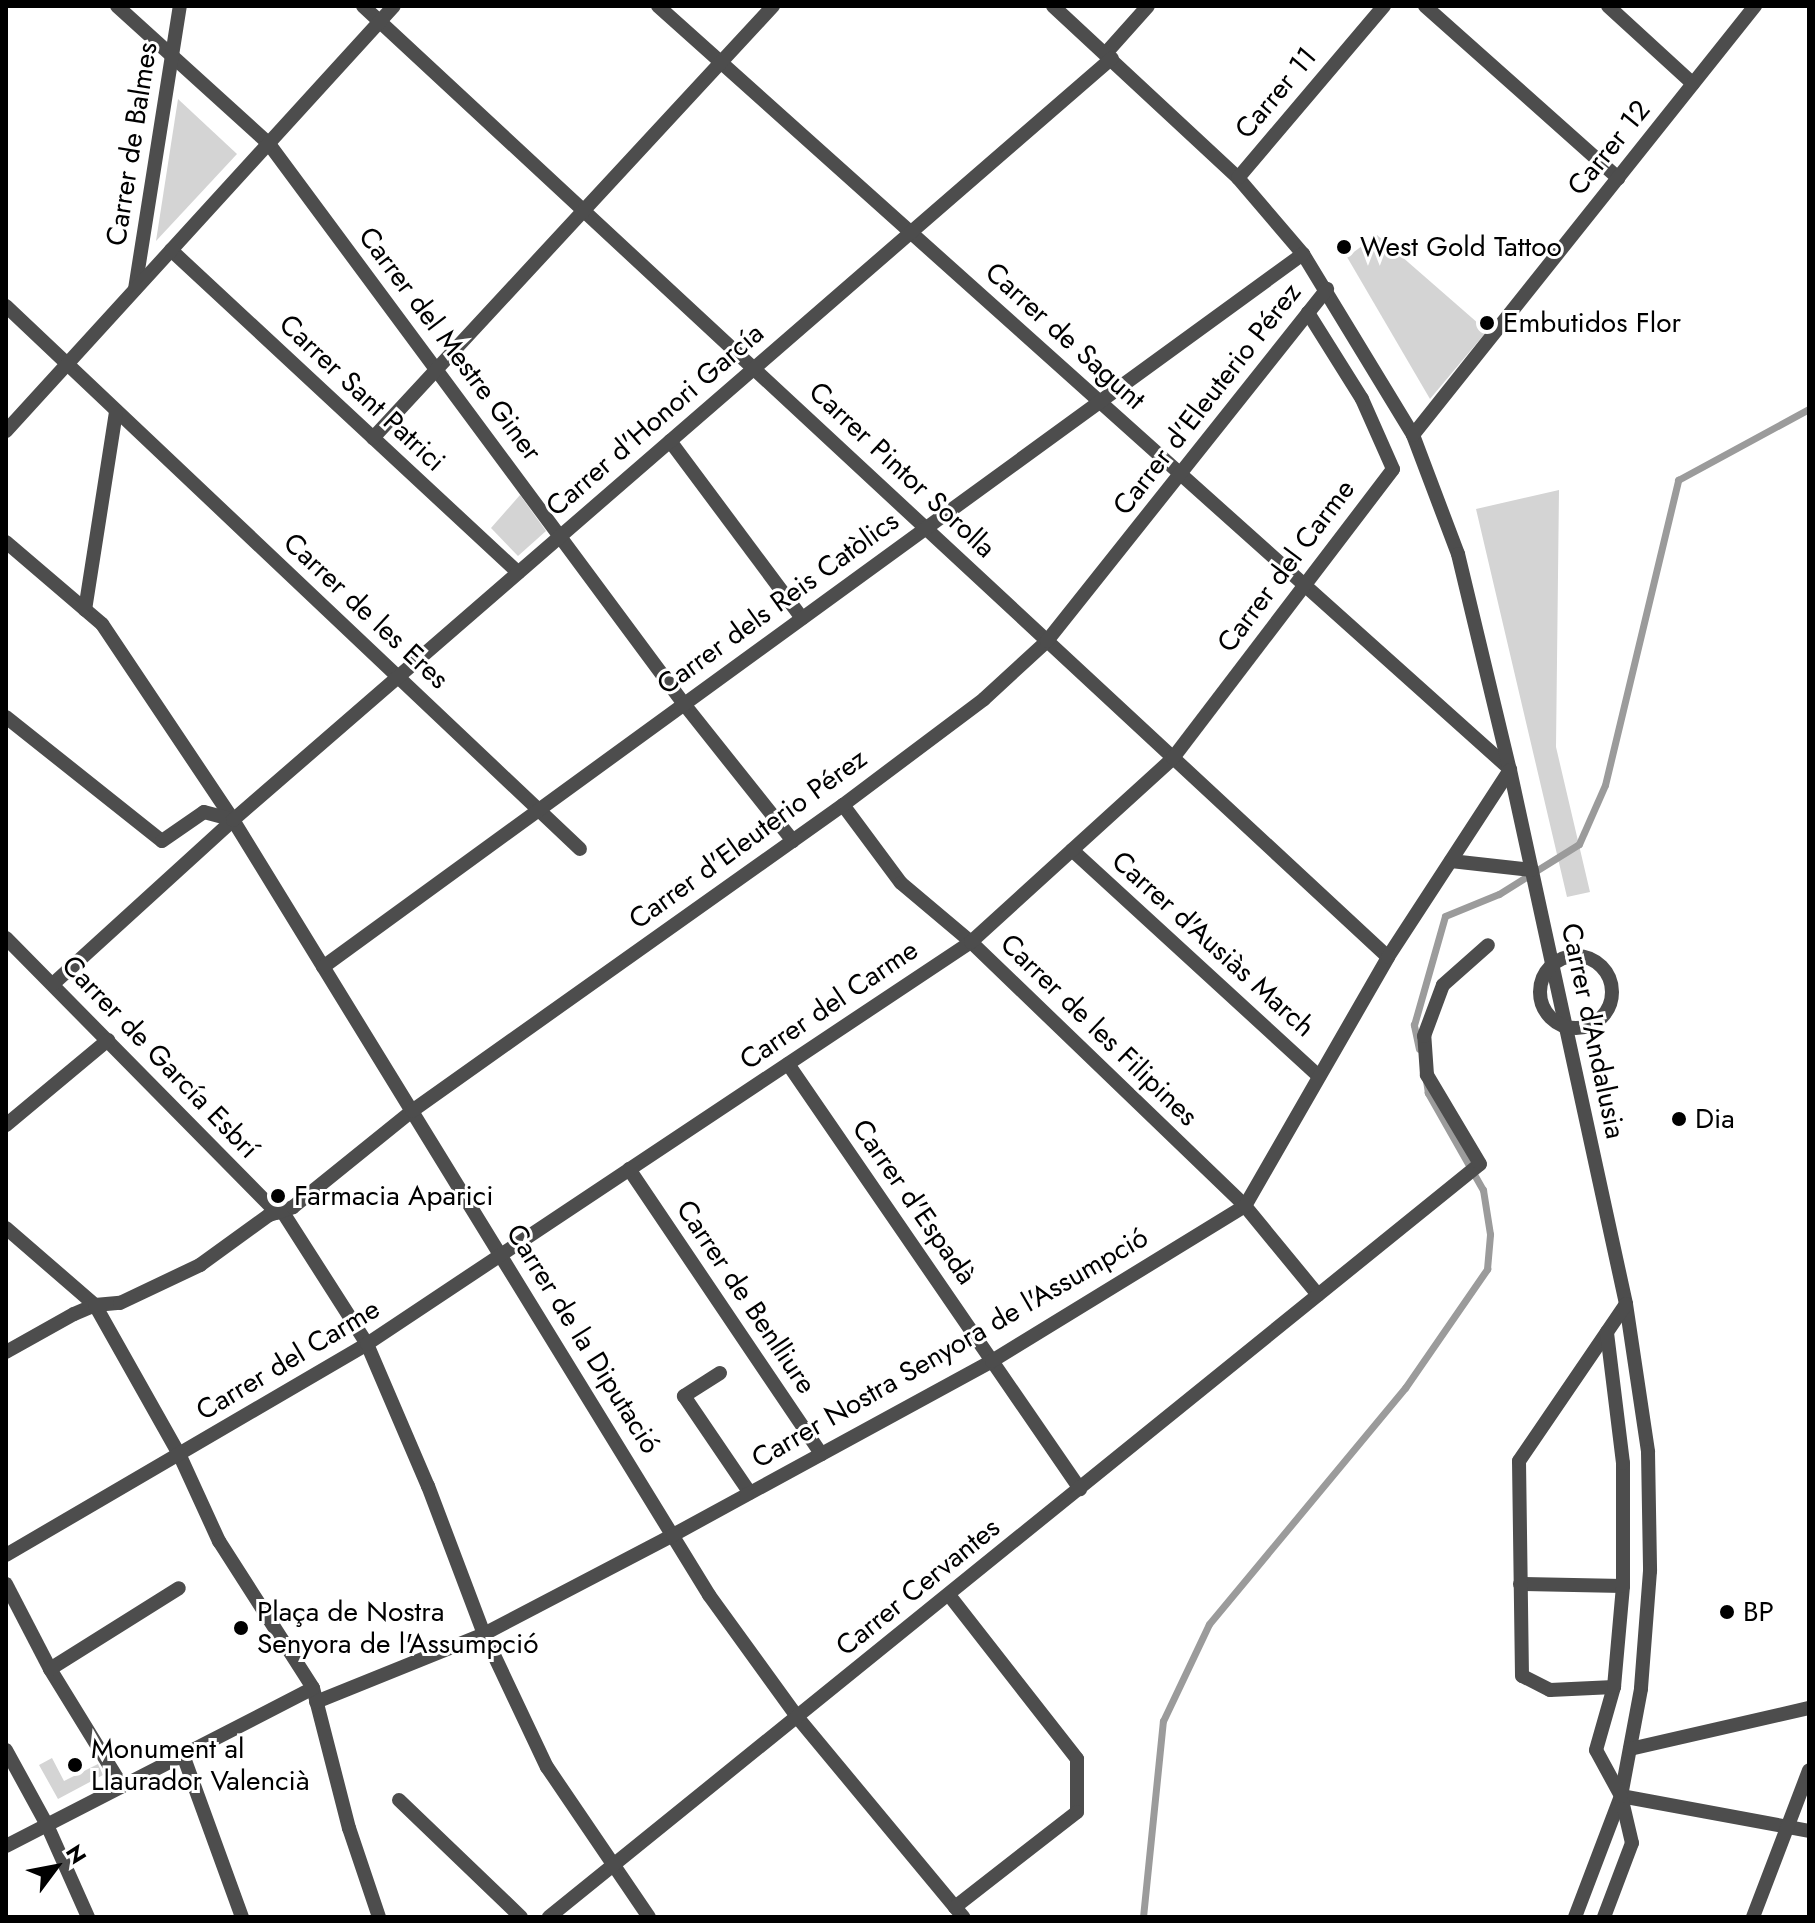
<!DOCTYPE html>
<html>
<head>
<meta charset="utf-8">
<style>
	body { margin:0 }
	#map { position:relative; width:1815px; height:1923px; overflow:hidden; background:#fff; font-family:Jost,sans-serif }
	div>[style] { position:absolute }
	.green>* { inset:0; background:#d4d4d4 }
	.stream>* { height:7px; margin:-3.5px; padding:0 3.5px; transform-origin:3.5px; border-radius:3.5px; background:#9b9b9b }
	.minor>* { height:14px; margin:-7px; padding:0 7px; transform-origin:7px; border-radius:7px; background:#4d4d4d }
	.minor>.ring { margin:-7px; padding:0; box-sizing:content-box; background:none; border:14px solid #4d4d4d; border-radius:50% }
	.dots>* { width:22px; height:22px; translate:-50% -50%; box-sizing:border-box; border:4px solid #fff; border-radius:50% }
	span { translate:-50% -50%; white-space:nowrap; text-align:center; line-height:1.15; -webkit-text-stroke:6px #fff; paint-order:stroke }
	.street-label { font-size:28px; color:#000 }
	.poi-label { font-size:28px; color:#000 }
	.left { translate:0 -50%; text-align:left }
	.frame { position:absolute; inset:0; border:8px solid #000; pointer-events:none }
	.north { position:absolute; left:16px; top:1827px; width:80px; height:80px; -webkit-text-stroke:6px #fff; paint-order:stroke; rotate:58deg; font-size:22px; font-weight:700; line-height:32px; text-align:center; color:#000 }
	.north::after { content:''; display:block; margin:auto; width:28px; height:36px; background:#000; clip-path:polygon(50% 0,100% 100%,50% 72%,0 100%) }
</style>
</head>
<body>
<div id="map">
	<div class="green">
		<div style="clip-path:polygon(178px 99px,237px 154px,156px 241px)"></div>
		<div style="clip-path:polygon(1377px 235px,1487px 331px,1430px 399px,1347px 257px)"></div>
		<div style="clip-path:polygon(1559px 490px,1556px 747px,1590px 892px,1567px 897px,1476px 509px)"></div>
		<div style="clip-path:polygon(520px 495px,546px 531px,518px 556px,491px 528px)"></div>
		<div style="clip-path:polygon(52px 1758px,64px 1781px,98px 1764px,103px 1775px,58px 1799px,39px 1765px)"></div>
	</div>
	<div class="stream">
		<div style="left:1419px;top:1049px;width:25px;rotate:-102deg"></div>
		<div style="left:1414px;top:1025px;width:113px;rotate:-74.1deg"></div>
		<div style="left:1445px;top:916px;width:58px;rotate:-22.2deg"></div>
		<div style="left:1499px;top:894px;width:94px;rotate:-32deg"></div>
		<div style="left:1579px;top:844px;width:64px;rotate:-66.2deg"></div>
		<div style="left:1605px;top:785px;width:314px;rotate:-76.5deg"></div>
		<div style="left:1678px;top:480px;width:149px;rotate:-28.5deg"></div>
		<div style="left:1143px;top:1917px;width:197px;rotate:-84.2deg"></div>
		<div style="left:1163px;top:1721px;width:107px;rotate:-64.6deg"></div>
		<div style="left:1209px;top:1624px;width:307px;rotate:-50.3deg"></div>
		<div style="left:1405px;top:1388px;width:145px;rotate:-55.4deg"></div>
		<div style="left:1487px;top:1269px;width:35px;rotate:-85deg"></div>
		<div style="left:1490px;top:1234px;width:45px;rotate:-99deg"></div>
		<div style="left:1483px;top:1190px;width:112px;rotate:-119.6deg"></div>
		<div style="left:1428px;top:1093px;width:13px;rotate:-99deg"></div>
	</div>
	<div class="minor">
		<div style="left:117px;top:6px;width:205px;rotate:42.2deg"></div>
		<div style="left:269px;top:144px;width:697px;rotate:53.46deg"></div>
		<div style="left:684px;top:704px;width:175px;rotate:51.5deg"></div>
		<div style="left:363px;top:6px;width:1398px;rotate:42.86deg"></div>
		<div style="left:658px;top:6px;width:1144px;rotate:41.85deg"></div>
		<div style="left:1053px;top:6px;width:253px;rotate:42.9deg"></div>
		<div style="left:1238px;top:178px;width:100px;rotate:49.5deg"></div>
		<div style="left:1303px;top:254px;width:212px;rotate:58.7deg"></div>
		<div style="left:1413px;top:435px;width:127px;rotate:69.3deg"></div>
		<div style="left:1458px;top:554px;width:222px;rotate:76.5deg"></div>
		<div style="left:1510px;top:770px;width:546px;rotate:77.74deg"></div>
		<div style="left:1626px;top:1304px;width:150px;rotate:81.5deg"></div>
		<div style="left:1648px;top:1452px;width:119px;rotate:89deg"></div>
		<div style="left:1650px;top:1571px;width:118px;rotate:94.4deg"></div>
		<div style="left:1641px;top:1689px;width:109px;rotate:100.6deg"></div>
		<div style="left:1621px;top:1796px;width:129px;rotate:110.8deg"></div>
		<div style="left:1425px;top:6px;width:259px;rotate:41.7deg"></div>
		<div style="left:1608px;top:6px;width:115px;rotate:42.5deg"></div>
		<div style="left:1106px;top:53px;width:63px;rotate:-48.2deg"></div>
		<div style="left:1238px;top:178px;width:226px;rotate:-49.7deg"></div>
		<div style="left:171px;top:250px;width:474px;rotate:42.9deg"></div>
		<div style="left:135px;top:289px;width:287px;rotate:-81deg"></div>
		<div style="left:6px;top:306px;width:790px;rotate:43.41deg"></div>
		<div style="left:6px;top:431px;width:575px;rotate:-47.61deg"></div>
		<div style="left:1413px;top:435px;width:549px;rotate:-51.44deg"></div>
		<div style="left:373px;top:438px;width:589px;rotate:-47.2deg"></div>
		<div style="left:670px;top:441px;width:221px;rotate:53.3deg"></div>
		<div style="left:6px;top:542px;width:126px;rotate:40.5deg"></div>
		<div style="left:102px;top:624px;width:236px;rotate:56.2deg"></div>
		<div style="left:233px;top:820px;width:910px;rotate:58.44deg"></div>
		<div style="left:709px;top:1595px;width:152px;rotate:54.1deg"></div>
		<div style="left:798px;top:1718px;width:259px;rotate:50.3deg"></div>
		<div style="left:85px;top:610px;width:201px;rotate:-81.1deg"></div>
		<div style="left:6px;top:717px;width:199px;rotate:38.5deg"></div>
		<div style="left:162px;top:841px;width:51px;rotate:-34.6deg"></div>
		<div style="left:204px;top:812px;width:30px;rotate:15deg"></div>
		<div style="left:843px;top:805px;width:97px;rotate:53.4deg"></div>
		<div style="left:901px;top:883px;width:92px;rotate:40.1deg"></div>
		<div style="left:971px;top:942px;width:380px;rotate:43.9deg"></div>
		<div style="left:1245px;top:1206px;width:115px;rotate:50.6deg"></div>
		<div style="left:1072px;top:850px;width:335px;rotate:42.5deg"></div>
		<div style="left:1451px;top:861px;width:81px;rotate:6.4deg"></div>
		<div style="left:6px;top:938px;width:386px;rotate:45.4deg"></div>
		<div class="ring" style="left:1540px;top:956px;width:58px;height:58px"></div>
		<div style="left:323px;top:967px;width:1212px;rotate:-36.04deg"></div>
		<div style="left:53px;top:984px;width:244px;rotate:-42.3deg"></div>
		<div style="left:233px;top:820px;width:1163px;rotate:-40.92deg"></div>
		<div style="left:788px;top:1064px;width:516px;rotate:55.51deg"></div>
		<div style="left:6px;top:1125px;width:133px;rotate:-39.8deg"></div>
		<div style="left:629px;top:1169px;width:344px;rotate:56deg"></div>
		<div style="left:282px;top:1211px;width:158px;rotate:57.4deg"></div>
		<div style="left:367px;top:1344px;width:155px;rotate:66.8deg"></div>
		<div style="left:428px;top:1486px;width:158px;rotate:69.3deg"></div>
		<div style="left:484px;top:1634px;width:147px;rotate:64.7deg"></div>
		<div style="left:547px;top:1767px;width:181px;rotate:55.8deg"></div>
		<div style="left:6px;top:1228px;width:118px;rotate:40.9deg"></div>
		<div style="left:95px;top:1305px;width:173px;rotate:60.6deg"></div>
		<div style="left:180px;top:1456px;width:94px;rotate:65.4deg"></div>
		<div style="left:219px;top:1541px;width:174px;rotate:57.4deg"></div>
		<div style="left:313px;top:1688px;width:145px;rotate:75.6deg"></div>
		<div style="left:349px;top:1828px;width:94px;rotate:71.4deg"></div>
		<div style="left:6px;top:1352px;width:78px;rotate:-29.2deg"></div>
		<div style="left:74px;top:1314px;width:23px;rotate:-23deg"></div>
		<div style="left:95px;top:1305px;width:25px;rotate:-5deg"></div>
		<div style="left:120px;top:1303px;width:89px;rotate:-25.4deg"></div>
		<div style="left:200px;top:1265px;width:85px;rotate:-35.9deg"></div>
		<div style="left:269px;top:1215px;width:25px;rotate:-18deg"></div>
		<div style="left:293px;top:1207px;width:153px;rotate:-38.9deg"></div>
		<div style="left:412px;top:1111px;width:529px;rotate:-35.37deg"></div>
		<div style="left:843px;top:805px;width:176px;rotate:-36.9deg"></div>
		<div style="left:984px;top:699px;width:86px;rotate:-42.6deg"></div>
		<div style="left:1047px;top:641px;width:450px;rotate:-51.5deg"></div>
		<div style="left:720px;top:1373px;width:43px;rotate:147.4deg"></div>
		<div style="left:684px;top:1396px;width:117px;rotate:55.8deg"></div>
		<div style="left:6px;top:1555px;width:418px;rotate:-30.3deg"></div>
		<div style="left:367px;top:1344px;width:726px;rotate:-33.65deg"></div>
		<div style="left:971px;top:942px;width:273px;rotate:-42.3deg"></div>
		<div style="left:1173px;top:758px;width:363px;rotate:-52.7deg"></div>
		<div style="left:1393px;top:469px;width:77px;rotate:-113.9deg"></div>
		<div style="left:1362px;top:399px;width:102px;rotate:-122.1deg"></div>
		<div style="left:6px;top:1584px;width:96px;rotate:62.6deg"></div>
		<div style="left:50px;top:1669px;width:137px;rotate:58.4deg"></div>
		<div style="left:1520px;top:1584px;width:103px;rotate:1.1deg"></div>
		<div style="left:949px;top:1595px;width:208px;rotate:52deg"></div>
		<div style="left:1077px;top:1759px;width:53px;rotate:90deg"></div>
		<div style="left:1077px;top:1812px;width:155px;rotate:142.1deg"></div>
		<div style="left:50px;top:1669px;width:152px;rotate:-32.1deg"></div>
		<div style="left:1614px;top:1687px;width:64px;rotate:177.3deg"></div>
		<div style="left:1550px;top:1690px;width:31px;rotate:-153deg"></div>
		<div style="left:1522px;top:1676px;width:215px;rotate:-90.8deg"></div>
		<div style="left:1519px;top:1461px;width:190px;rotate:-55.7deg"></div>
		<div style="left:316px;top:1702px;width:181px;rotate:-22deg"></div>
		<div style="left:484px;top:1634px;width:213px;rotate:-27.6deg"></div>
		<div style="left:673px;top:1535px;width:363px;rotate:-28.6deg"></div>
		<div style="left:992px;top:1361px;width:297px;rotate:-31.5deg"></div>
		<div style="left:1245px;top:1206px;width:287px;rotate:-60.1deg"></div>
		<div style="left:1388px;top:957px;width:223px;rotate:-56.9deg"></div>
		<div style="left:1630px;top:1749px;width:184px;rotate:-12.9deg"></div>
		<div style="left:6px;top:1750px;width:85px;rotate:61.3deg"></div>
		<div style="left:47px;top:1825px;width:101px;rotate:66deg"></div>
		<div style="left:183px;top:1755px;width:172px;rotate:70deg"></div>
		<div style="left:1621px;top:1796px;width:191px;rotate:10.5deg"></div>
		<div style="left:399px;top:1800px;width:169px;rotate:43.8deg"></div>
		<div style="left:6px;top:1846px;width:345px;rotate:-27.2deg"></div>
		<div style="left:549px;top:1917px;width:1197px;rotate:-38.97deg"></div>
		<div style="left:1480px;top:1164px;width:104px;rotate:-120.8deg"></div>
		<div style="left:1427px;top:1075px;width:39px;rotate:-94deg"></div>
		<div style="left:1424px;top:1036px;width:54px;rotate:-69.6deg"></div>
		<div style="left:1443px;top:985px;width:60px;rotate:-41.6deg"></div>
		<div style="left:1604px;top:1917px;width:79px;rotate:-69.3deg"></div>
		<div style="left:1632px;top:1843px;width:48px;rotate:-103.2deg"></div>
		<div style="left:1621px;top:1796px;width:52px;rotate:-118.5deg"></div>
		<div style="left:1596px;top:1750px;width:66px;rotate:-74.1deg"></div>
		<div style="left:1614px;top:1687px;width:101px;rotate:-84.9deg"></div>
		<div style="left:1623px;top:1586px;width:123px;rotate:-90deg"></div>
		<div style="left:1623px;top:1463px;width:132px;rotate:-97deg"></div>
		<div style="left:1753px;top:1917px;width:157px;rotate:-69.1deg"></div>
	</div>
	<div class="dots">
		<div style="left:1344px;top:247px;background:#000"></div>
		<div style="left:1487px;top:323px;background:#000"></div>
		<div style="left:1679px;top:1119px;background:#000"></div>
		<div style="left:278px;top:1196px;background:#000"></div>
		<div style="left:1727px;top:1612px;background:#000"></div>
		<div style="left:241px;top:1628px;background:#000"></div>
		<div style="left:75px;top:1765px;background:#000"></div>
	</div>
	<div class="street-label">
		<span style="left:1276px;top:93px;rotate:-50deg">Carrer 11</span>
		<span style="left:132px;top:144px;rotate:-81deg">Carrer de Balmes</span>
		<span style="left:1609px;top:148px;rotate:-51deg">Carrer 12</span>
		<span style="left:1065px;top:336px;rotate:42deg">Carrer de Sagunt</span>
		<span style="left:450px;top:344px;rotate:53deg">Carrer del Mestre Giner</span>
		<span style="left:362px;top:393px;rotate:43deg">Carrer Sant Patrici</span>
		<span style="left:1207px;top:399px;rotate:-52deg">Carrer d'Eleuterio Pérez</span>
		<span style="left:655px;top:420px;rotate:-41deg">Carrer d'Honori García</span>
		<span style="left:902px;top:470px;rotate:43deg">Carrer Pintor Sorolla</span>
		<span style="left:1286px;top:566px;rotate:-53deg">Carrer del Carme</span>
		<span style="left:778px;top:603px;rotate:-36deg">Carrer dels Reis Catòlics</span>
		<span style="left:366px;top:611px;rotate:43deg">Carrer de les Eres</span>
		<span style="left:748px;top:839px;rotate:-36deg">Carrer d'Eleuterio Pérez</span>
		<span style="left:1213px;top:944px;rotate:42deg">Carrer d'Ausiàs March</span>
		<span style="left:829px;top:1005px;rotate:-34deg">Carrer del Carme</span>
		<span style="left:1099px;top:1030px;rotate:44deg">Carrer de les Filipines</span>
		<span style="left:1593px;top:1031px;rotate:78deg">Carrer d'Andalusia</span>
		<span style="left:160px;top:1057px;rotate:46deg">Carrer de García Esbrí</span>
		<span style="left:914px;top:1202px;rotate:55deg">Carrer d'Espadà</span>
		<span style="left:746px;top:1297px;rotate:56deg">Carrer de Benlliure</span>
		<span style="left:583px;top:1339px;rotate:58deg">Carrer de la Diputació</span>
		<span style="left:950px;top:1348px;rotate:-30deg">Carrer Nostra Senyora de l'Assumpció</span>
		<span style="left:288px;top:1360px;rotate:-31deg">Carrer del Carme</span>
		<span style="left:918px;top:1587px;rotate:-39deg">Carrer Cervantes</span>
	</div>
	<div class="poi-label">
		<span class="left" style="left:1360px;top:247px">West Gold Tattoo</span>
		<span class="left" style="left:1503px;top:323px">Embutidos Flor</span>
		<span class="left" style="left:1695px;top:1119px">Dia</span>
		<span class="left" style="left:294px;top:1196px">Farmacia Aparici</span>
		<span class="left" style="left:257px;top:1628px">Plaça de Nostra<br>Senyora de l'Assumpció</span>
		<span class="left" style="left:1743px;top:1612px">BP</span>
		<span class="left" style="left:91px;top:1765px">Monument al<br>Llaurador Valencià</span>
	</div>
	<div class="frame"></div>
	<div class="north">N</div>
</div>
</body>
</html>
